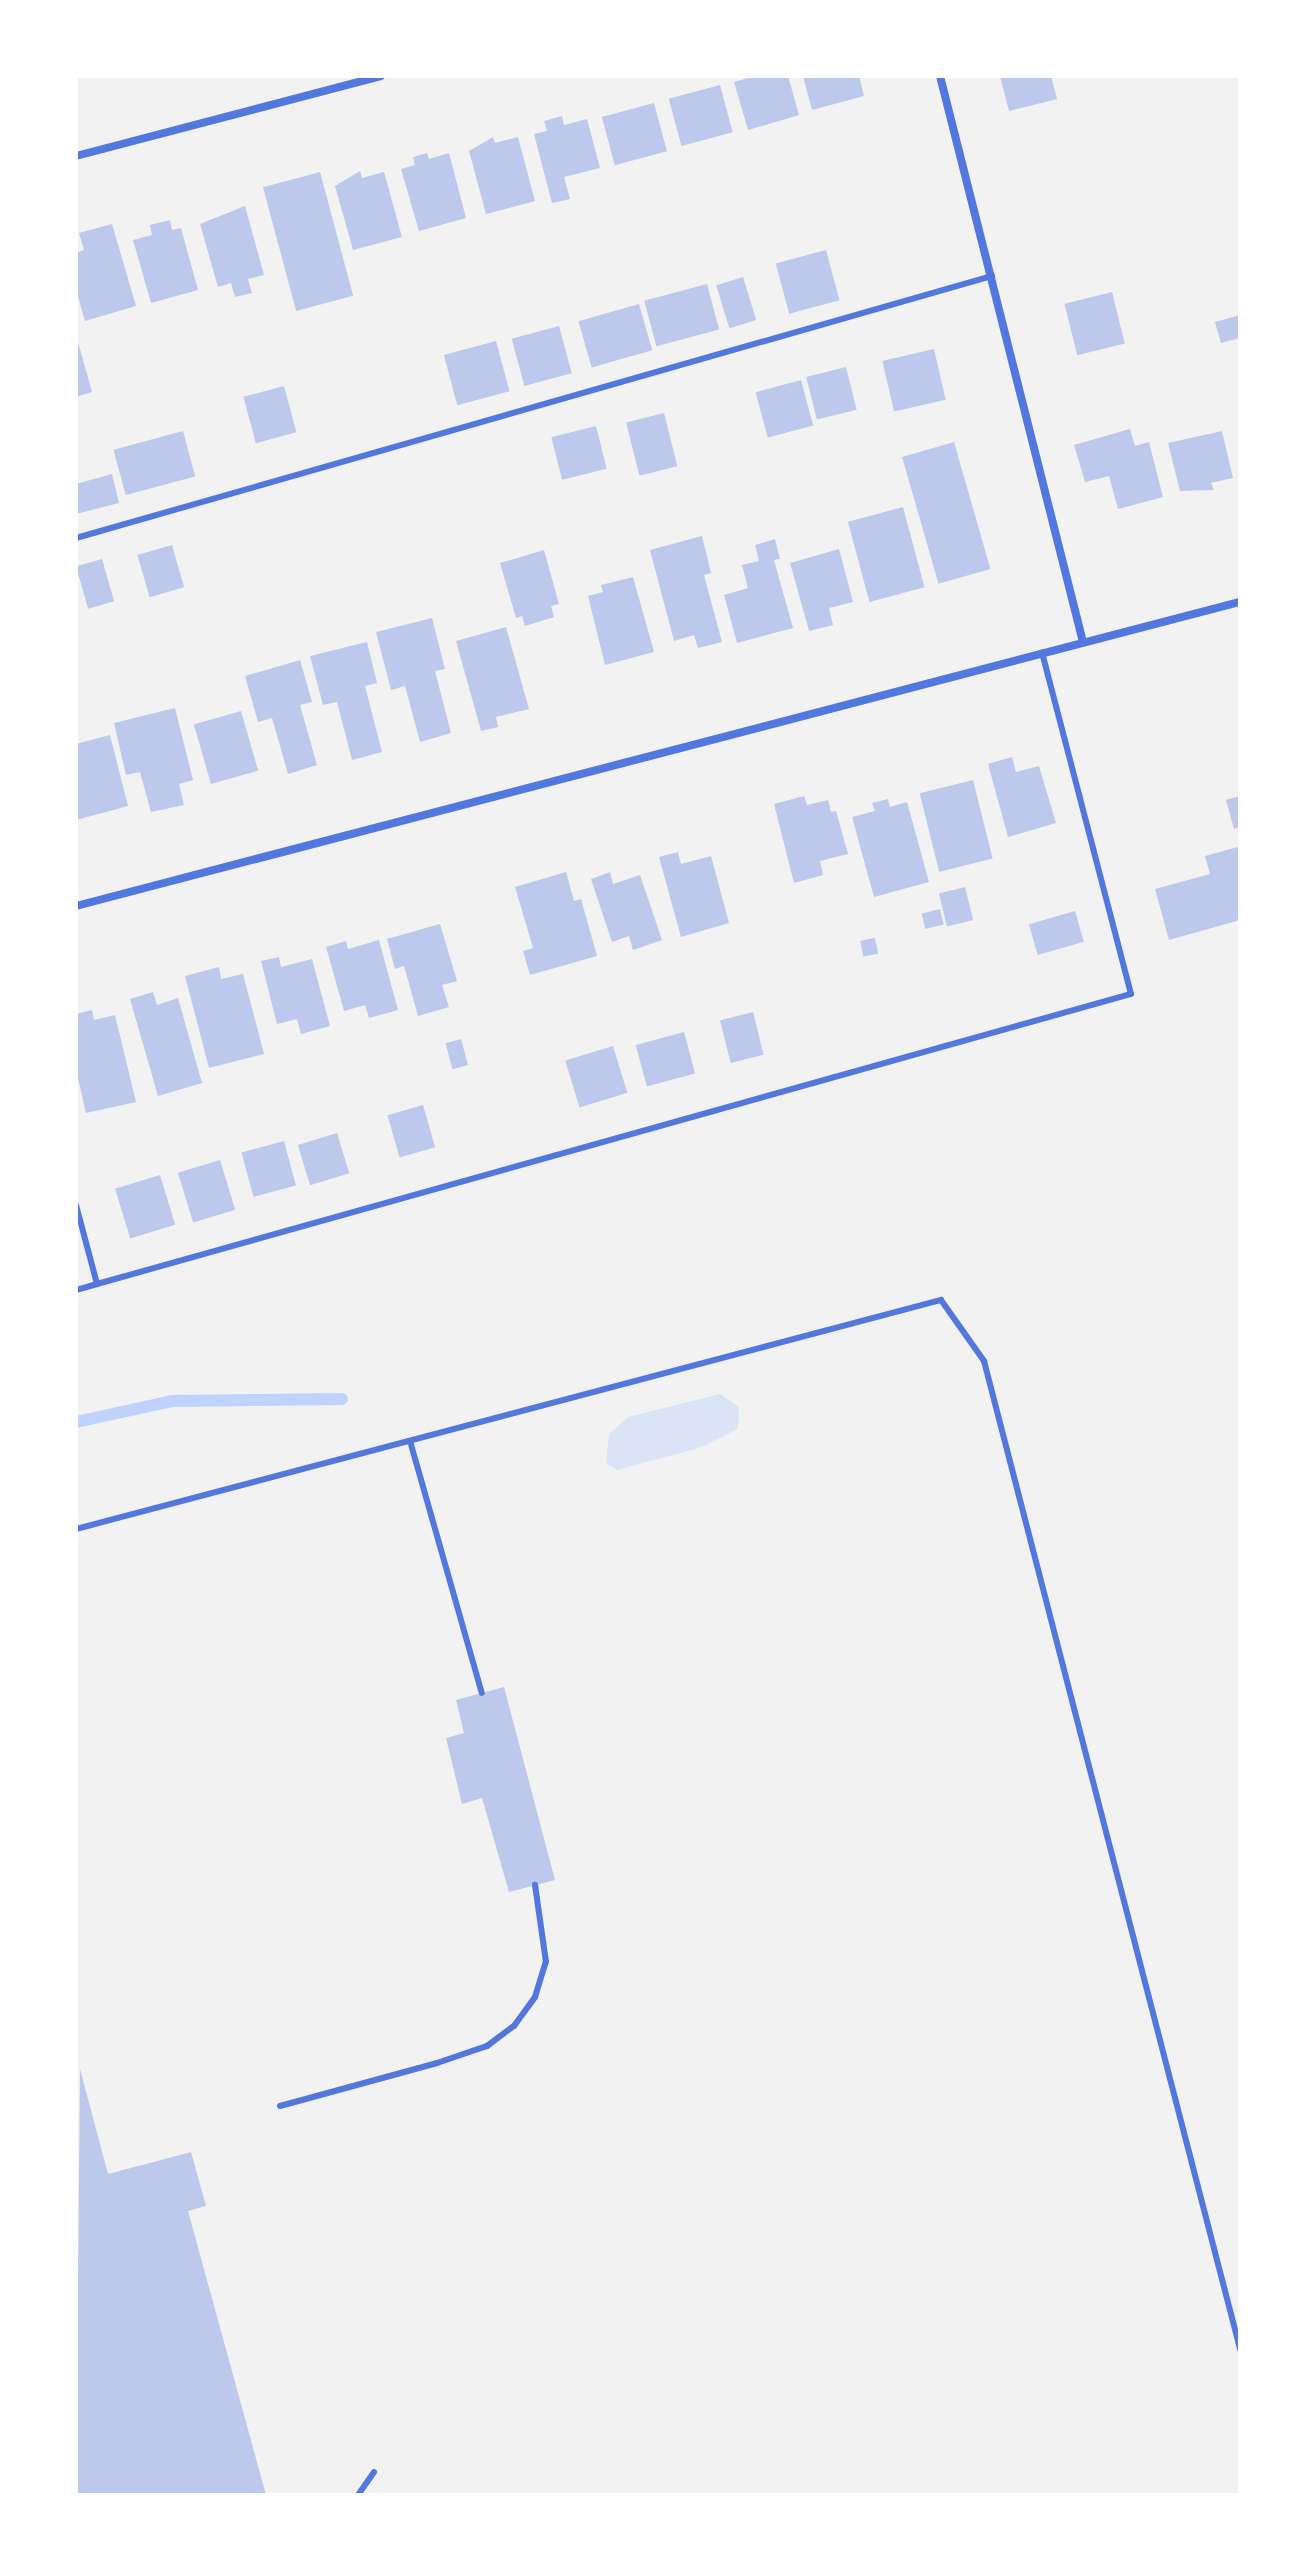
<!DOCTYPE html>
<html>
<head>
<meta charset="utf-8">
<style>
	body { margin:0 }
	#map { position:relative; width:1316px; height:2571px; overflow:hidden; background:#f2f2f2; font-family:"Space Grotesk",sans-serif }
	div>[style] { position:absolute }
	.green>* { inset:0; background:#dbe4f7 }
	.stream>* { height:12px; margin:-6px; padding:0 6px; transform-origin:6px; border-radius:6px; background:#bfd3fe }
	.building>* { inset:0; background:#bdc9ec; transform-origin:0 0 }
	.service>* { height:6px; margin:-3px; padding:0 3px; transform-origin:3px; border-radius:3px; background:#5277de }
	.minor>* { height:8px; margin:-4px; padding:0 4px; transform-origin:4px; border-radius:4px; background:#5277de }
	span { translate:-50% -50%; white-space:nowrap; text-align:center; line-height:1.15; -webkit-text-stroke:6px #fff; paint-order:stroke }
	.frame { position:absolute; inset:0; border:78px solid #fff; pointer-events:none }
</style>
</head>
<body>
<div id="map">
	<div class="green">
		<div style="clip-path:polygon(720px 1394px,739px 1407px,738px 1429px,699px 1448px,617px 1470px,606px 1463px,609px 1434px,628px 1417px)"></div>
	</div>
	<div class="stream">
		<div style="left:76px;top:1422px;width:98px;rotate:-12.3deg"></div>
		<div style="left:172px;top:1401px;width:170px;rotate:-0.7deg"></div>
	</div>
	<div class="building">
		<div style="clip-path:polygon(755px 76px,788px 76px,799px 115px,748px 130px,734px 82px)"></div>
		<div style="clip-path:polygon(803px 76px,859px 76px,864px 96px,812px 110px)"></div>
		<div style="clip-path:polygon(1000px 76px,1051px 76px,1057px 99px,1009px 111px)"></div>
		<div style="left:720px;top:85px;width:49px;height:53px;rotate:75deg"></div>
		<div style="left:654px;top:103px;width:50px;height:54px;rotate:75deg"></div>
		<div style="clip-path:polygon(562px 116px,564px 125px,587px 119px,600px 168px,564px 177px,570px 199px,552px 203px,534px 134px,547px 131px,544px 121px)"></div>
		<div style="clip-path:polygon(493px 137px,495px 143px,518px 137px,535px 201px,486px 214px,469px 151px)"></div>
		<div style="clip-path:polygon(427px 153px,429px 159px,449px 153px,466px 218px,419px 231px,401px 169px,415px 165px,413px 157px)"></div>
		<div style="clip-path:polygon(360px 171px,362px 178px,384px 172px,402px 237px,353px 250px,335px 186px)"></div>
		<div style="left:320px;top:172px;width:128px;height:59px;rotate:75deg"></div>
		<div style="clip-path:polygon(245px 206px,264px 275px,248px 279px,252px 293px,235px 297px,231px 283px,218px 287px,200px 224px)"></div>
		<div style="clip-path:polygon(170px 220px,172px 230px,181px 228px,198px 290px,151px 303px,133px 240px,152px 235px,150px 225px)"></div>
		<div style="clip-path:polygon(112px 224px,136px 306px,85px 321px,76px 290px,76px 253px,84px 250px,79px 233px)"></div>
		<div style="left:826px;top:250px;width:52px;height:52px;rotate:75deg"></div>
		<div style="left:743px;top:277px;width:45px;height:28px;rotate:73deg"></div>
		<div style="left:707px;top:284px;width:47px;height:65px;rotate:75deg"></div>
		<div style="left:1112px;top:292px;width:53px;height:49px;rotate:76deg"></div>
		<div style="left:639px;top:304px;width:48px;height:63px;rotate:74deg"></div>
		<div style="clip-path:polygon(1240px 315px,1240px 338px,1221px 343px,1215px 322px)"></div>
		<div style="left:559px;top:326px;width:49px;height:49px;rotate:75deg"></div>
		<div style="clip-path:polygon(76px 335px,92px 392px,76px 397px)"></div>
		<div style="left:496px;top:341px;width:52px;height:54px;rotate:75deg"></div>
		<div style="left:934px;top:349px;width:52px;height:53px;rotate:77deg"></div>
		<div style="left:846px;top:367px;width:44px;height:41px;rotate:76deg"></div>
		<div style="left:801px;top:380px;width:47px;height:47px;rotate:75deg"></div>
		<div style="left:284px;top:386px;width:48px;height:42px;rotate:75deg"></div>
		<div style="left:664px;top:413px;width:55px;height:39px;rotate:76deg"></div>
		<div style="left:596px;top:426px;width:44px;height:46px;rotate:76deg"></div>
		<div style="clip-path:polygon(1130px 429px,1135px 446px,1149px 442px,1163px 497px,1118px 509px,1109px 476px,1085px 482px,1074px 445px)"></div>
		<div style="left:183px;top:431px;width:47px;height:72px;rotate:75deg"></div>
		<div style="clip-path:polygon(1222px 431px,1233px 478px,1211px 483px,1214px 490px,1180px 491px,1168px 443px)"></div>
		<div style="left:954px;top:442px;width:132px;height:54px;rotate:74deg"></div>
		<div style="clip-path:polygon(112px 474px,119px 503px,76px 514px,76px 484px)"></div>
		<div style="left:903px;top:507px;width:83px;height:57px;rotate:75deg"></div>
		<div style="clip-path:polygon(702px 536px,711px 573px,704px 575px,722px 642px,698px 648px,694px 635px,674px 641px,650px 550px)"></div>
		<div style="clip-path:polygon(775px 539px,780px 559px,774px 560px,793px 628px,737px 643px,724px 595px,748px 588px,742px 565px,759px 561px,755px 545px)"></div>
		<div style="left:172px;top:545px;width:44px;height:36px;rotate:74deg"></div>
		<div style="clip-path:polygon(839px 549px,853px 602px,829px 608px,833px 625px,809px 631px,790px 563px)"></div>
		<div style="clip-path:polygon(544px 550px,559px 604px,551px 606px,554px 617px,525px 626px,522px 616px,516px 618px,500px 563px)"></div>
		<div style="left:102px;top:559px;width:44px;height:27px;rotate:74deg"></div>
		<div style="clip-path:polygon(633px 577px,654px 652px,605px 665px,588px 596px,603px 592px,601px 585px)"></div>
		<div style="clip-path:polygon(432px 618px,445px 669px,435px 671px,451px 733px,420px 742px,405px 686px,391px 690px,376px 632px)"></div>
		<div style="clip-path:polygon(506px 627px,529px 709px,496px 717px,498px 727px,481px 731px,456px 641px)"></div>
		<div style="clip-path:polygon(367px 642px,377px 683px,365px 686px,382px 752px,352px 760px,337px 702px,323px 705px,310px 656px)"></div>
		<div style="clip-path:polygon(300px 660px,312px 702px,300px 705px,317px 765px,288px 774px,272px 718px,258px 722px,245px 676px)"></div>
		<div style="clip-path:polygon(175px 708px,193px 780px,179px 784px,184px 805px,151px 812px,140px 772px,126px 775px,114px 723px)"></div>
		<div style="left:241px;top:711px;width:62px;height:49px;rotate:74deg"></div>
		<div style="clip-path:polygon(110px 735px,128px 806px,76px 820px,76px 744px)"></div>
		<div style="clip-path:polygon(1012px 757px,1016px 772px,1039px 766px,1056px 823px,1008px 837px,988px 764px)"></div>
		<div style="left:973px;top:780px;width:81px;height:55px;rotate:76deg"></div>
		<div style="clip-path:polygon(804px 796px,807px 805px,828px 800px,831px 812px,836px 811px,848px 854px,820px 861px,823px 875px,794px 883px,774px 804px)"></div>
		<div style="clip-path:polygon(1240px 796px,1240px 827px,1234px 829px,1226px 800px)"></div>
		<div style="clip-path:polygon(888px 799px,890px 807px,907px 802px,929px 882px,874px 897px,852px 817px,875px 811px,872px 803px)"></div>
		<div style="clip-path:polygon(1238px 847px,1240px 920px,1169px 940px,1155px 889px,1210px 874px,1205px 856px)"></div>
		<div style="clip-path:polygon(678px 852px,681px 864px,711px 856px,729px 923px,681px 937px,659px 857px)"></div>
		<div style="clip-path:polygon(566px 872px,574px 901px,581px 899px,597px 956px,530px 975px,523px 951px,533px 948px,515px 887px)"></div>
		<div style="clip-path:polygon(610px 872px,613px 884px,640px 875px,662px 940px,633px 950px,629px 936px,612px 942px,591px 879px)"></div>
		<div style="left:965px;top:887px;width:34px;height:27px;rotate:76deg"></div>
		<div style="left:940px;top:909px;width:16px;height:19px;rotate:76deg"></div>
		<div style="left:1075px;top:911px;width:32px;height:48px;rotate:74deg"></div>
		<div style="clip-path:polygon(440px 924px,457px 981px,442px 985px,449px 1007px,418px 1016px,404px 966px,395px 969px,387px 939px)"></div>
		<div style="left:875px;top:938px;width:16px;height:15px;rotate:79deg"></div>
		<div style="clip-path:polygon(379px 940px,398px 1010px,369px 1018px,365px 1005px,344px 1011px,326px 947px,346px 941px,348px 949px)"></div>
		<div style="clip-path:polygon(279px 957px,281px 967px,312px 959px,330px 1026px,301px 1034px,297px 1019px,277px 1024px,261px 961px)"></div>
		<div style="clip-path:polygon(219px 967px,221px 979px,243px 974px,264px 1054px,209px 1068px,185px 976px)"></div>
		<div style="clip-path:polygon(153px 992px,157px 1005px,178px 998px,202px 1083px,158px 1096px,130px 999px)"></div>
		<div style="clip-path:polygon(92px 1010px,94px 1020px,115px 1015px,136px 1102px,86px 1113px,76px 1069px,76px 1014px)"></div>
		<div style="left:753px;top:1012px;width:44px;height:34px;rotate:76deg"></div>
		<div style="left:684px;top:1032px;width:43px;height:50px;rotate:75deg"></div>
		<div style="left:461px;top:1039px;width:27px;height:16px;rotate:75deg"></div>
		<div style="left:613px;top:1046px;width:49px;height:50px;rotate:73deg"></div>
		<div style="left:423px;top:1105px;width:44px;height:37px;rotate:74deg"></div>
		<div style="left:337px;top:1133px;width:42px;height:41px;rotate:73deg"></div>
		<div style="left:284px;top:1141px;width:46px;height:44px;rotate:75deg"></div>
		<div style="left:220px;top:1160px;width:52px;height:44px;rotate:73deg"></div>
		<div style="left:160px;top:1175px;width:52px;height:47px;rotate:73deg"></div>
		<div style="clip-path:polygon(504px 1687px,555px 1880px,509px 1892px,482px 1798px,462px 1804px,446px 1738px,464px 1733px,456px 1700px)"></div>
		<div style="clip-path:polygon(80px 2069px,108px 2174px,191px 2152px,206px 2206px,188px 2211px,266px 2495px,76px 2495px)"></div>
	</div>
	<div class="service">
		<div style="left:76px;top:538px;width:953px;rotate:-15.96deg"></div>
		<div style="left:76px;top:1205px;width:82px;rotate:75.1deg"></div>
		<div style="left:97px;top:1284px;width:22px;rotate:164deg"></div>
		<div style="left:97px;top:1284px;width:1074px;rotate:-15.67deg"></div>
		<div style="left:1131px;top:994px;width:353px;rotate:-104.6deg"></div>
		<div style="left:410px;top:1441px;width:262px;rotate:74.1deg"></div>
		<div style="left:76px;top:1529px;width:895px;rotate:-14.83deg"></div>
		<div style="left:941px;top:1300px;width:75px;rotate:54.8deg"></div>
		<div style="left:984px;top:1361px;width:1021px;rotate:75.47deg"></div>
		<div style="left:280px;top:2106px;width:163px;rotate:-15.3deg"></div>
		<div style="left:437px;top:2063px;width:53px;rotate:-18.8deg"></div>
		<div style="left:487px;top:2046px;width:34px;rotate:-37deg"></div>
		<div style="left:514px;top:2026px;width:36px;rotate:-54deg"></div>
		<div style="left:535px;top:1997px;width:37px;rotate:-73deg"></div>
		<div style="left:546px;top:1962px;width:78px;rotate:-98.1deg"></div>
		<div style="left:358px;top:2495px;width:28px;rotate:-55deg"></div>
	</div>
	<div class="minor">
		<div style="left:940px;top:76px;width:584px;rotate:75.82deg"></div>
		<div style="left:76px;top:156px;width:315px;rotate:-14.7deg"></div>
		<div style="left:76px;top:906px;width:1203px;rotate:-14.64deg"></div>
	</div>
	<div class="frame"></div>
</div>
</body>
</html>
